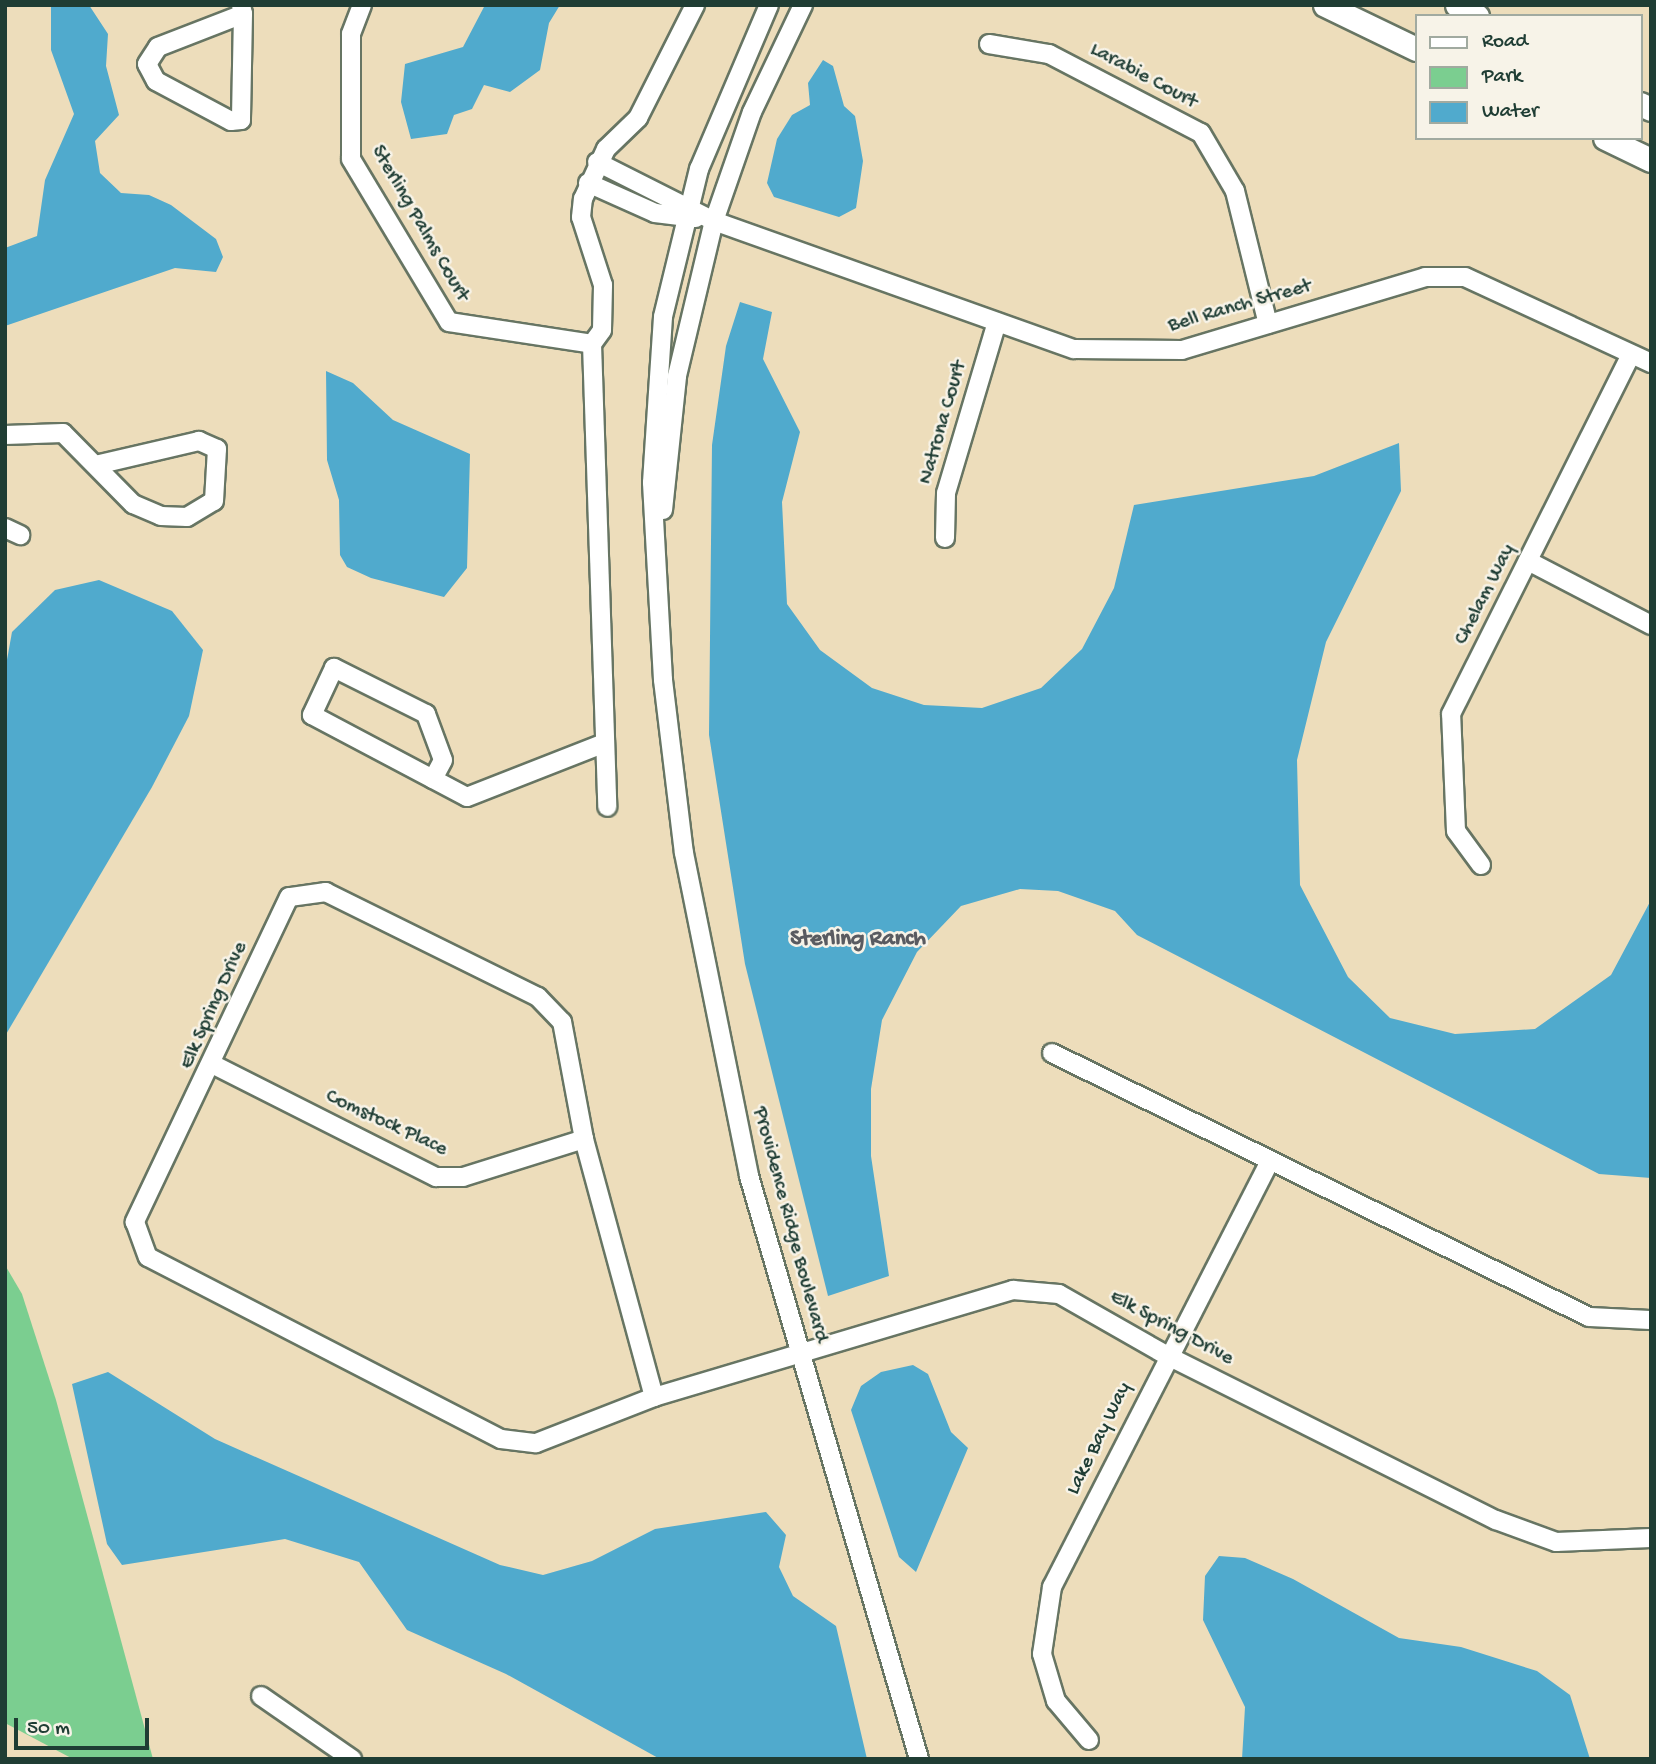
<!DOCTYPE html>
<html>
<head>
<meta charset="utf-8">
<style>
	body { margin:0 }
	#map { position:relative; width:1656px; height:1764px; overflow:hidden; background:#edddbb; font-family:"Gochi Hand",sans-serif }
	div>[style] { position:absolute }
	.green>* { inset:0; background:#7bce90 }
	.water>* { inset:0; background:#50aacd }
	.roads { filter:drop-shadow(2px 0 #677563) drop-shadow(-2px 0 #677563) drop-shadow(0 2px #677563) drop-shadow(0 -2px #677563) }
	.minor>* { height:18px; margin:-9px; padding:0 9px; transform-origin:9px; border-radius:9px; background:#fff }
	.major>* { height:23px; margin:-11.5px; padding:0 11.5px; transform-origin:11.5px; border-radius:11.5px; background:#fff }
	span { translate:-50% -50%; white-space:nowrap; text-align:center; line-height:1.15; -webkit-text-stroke:5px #f7f3e8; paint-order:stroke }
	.street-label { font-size:21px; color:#1f3d34 }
	.neighbourhood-label { font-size:23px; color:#595b61; font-weight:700 }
	.frame { position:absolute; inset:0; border:7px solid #1f3d34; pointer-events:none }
	.legend { position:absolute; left:1415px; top:14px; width:228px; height:126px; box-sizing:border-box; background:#f7f3e8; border:2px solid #a1aaa0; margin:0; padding:9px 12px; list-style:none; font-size:21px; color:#1f3d34 }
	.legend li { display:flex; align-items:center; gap:14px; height:35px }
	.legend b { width:35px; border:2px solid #a1aaa0 }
	.scale { position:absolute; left:14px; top:1718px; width:135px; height:32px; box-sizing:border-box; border:4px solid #1f3d34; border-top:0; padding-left:9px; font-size:21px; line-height:24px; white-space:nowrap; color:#1f3d34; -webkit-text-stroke:5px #f7f3e8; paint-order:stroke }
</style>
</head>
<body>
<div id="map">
	<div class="green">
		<div style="clip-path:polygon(5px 1265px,22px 1294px,56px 1400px,153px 1759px,73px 1759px,5px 1723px)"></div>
	</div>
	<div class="water">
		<div style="clip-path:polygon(51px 5px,89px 5px,108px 34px,106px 66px,119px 115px,95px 141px,100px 173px,121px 193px,149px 195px,171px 205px,216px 239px,223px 257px,216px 272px,175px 268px,5px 326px,5px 248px,37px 236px,45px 180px,74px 114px,51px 50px)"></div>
		<div style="clip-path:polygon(485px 5px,560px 5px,549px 23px,540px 70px,510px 92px,484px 85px,472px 109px,454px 115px,447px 134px,411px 139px,401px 102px,405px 64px,463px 47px)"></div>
		<div style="clip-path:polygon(823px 60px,833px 66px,844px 106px,855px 116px,863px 161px,856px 208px,839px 217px,774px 197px,767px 183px,777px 139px,792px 115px,810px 105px,808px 83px)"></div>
		<div style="clip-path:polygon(740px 302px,772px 312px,763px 359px,800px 432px,782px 502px,787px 604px,820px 650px,872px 688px,924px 705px,982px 708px,1041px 688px,1082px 649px,1114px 588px,1134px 505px,1314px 476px,1399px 443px,1401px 491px,1326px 642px,1297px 760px,1300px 885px,1348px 977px,1390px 1018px,1455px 1034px,1535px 1029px,1611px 975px,1651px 900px,1651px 1178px,1599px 1174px,1137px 935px,1115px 911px,1058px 891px,1020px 889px,961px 906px,917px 952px,882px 1020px,871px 1089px,871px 1156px,889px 1276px,828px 1296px,745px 964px,709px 735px,712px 445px,726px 346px)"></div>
		<div style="clip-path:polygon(326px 371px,353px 383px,393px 420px,470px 454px,467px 568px,444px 597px,371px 578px,347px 567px,340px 555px,339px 500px,327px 460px)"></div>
		<div style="clip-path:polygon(99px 580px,172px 611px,203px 650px,189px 716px,152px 787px,5px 1036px,5px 671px,12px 632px,55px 590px)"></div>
		<div style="clip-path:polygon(913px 1365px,928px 1374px,951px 1432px,968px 1448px,916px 1572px,899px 1557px,851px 1410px,861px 1386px,881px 1372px)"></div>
		<div style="clip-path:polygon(108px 1372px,215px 1439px,500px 1565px,543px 1575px,592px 1561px,655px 1529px,766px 1512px,786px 1535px,779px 1567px,793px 1596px,836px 1626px,867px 1759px,660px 1759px,506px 1674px,407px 1630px,359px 1562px,285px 1539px,122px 1565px,107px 1544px,72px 1384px)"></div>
		<div style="clip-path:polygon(1219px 1556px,1245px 1558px,1293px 1579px,1399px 1638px,1461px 1647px,1537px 1671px,1570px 1695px,1590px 1759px,1242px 1759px,1245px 1707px,1203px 1620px,1205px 1576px)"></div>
	</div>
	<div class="roads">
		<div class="minor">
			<div style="left:241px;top:5px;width:9px;rotate:77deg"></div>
			<div style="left:243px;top:14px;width:106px;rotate:91.1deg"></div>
			<div style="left:241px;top:120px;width:10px;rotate:174deg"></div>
			<div style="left:231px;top:121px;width:85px;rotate:-151.9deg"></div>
			<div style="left:156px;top:81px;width:19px;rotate:-118deg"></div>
			<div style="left:147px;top:64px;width:20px;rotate:-57deg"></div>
			<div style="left:158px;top:47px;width:91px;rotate:-21.2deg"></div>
			<div style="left:362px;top:5px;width:31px;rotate:111deg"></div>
			<div style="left:351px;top:34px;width:125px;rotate:90deg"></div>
			<div style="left:351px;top:159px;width:190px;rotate:59deg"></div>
			<div style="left:449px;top:322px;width:145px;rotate:8.7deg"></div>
			<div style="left:592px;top:344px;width:17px;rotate:-54deg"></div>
			<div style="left:602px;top:330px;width:45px;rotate:-88.7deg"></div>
			<div style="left:603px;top:285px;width:71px;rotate:-107.9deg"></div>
			<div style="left:581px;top:217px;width:18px;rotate:-84deg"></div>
			<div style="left:583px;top:199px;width:55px;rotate:-65.3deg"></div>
			<div style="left:606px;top:149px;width:45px;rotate:-44.1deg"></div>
			<div style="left:638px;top:118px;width:127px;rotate:-63.2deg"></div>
			<div style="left:769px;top:5px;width:178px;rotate:113.1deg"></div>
			<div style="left:699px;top:169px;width:152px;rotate:103.7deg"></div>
			<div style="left:663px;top:317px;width:166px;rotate:93.8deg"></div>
			<div style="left:652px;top:483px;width:197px;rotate:86.8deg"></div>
			<div style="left:663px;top:680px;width:174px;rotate:83.1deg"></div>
			<div style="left:684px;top:853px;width:329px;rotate:78.6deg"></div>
			<div style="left:749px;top:1176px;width:607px;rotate:73.74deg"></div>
			<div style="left:989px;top:44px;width:61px;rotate:9.5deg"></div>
			<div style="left:1049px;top:54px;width:171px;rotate:27.5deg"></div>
			<div style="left:1201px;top:133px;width:67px;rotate:59.6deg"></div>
			<div style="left:1235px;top:191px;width:137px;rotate:76.1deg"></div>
			<div style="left:597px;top:162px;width:131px;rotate:26.8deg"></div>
			<div style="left:714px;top:221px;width:382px;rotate:19.6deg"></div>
			<div style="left:1074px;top:349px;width:108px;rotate:0.5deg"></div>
			<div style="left:1182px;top:350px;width:254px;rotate:-16.7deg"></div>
			<div style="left:1425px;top:277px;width:40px"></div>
			<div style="left:1465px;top:277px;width:205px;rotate:24.8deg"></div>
			<div style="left:588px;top:183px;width:73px;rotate:24.1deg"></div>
			<div style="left:655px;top:213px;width:41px;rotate:7deg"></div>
			<div style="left:592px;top:344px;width:463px;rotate:88.1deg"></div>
			<div style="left:5px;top:435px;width:58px;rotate:-2deg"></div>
			<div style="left:63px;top:433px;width:100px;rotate:45.4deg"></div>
			<div style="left:133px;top:504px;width:30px;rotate:23deg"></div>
			<div style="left:161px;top:516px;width:26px;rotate:2deg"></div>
			<div style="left:187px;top:517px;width:31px;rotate:-31deg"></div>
			<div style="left:214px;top:501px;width:52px;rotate:-86.7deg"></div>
			<div style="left:217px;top:449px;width:20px;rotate:-156deg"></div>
			<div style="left:199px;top:441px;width:102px;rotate:166.9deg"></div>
			<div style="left:663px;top:510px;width:135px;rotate:-84deg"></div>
			<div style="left:677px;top:376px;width:159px;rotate:-76.6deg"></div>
			<div style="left:714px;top:221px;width:115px;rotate:-70.8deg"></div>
			<div style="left:752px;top:112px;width:119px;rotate:-64.5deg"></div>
			<div style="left:5px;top:528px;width:17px;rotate:25deg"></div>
			<div style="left:945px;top:538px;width:45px;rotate:-88.7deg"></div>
			<div style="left:946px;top:493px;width:178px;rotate:-73.4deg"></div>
			<div style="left:1528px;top:561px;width:139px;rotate:27.5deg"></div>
			<div style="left:433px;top:779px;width:21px;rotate:-62deg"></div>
			<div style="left:443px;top:760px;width:49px;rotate:-110.3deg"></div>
			<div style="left:426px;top:714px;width:103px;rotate:-153.4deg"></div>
			<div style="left:334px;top:668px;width:52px;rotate:115.1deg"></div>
			<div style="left:312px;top:715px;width:175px;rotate:27.9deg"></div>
			<div style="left:467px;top:797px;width:148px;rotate:-21.4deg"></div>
			<div style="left:1481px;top:865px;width:42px;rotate:-126.3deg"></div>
			<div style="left:1456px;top:831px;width:117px;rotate:-92.4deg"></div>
			<div style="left:1451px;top:714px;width:402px;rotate:-63.4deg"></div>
			<div style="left:1052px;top:1053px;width:598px;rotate:26.18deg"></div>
			<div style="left:1589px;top:1317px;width:62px;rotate:2.8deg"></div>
			<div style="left:214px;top:1065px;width:249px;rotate:26.8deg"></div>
			<div style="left:436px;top:1177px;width:27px"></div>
			<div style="left:463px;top:1177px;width:127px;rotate:-17.4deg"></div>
			<div style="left:654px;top:1397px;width:267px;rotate:-105.2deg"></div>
			<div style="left:584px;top:1139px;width:119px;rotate:-100.6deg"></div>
			<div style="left:562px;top:1022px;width:35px;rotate:-134deg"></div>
			<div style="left:538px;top:997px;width:237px;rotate:-153.7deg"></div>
			<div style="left:326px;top:892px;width:37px;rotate:172deg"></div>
			<div style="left:289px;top:897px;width:360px;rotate:115.4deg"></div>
			<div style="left:135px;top:1222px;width:37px;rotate:70deg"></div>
			<div style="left:148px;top:1257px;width:397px;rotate:27.3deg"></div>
			<div style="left:501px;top:1439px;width:35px;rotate:7deg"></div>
			<div style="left:536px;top:1443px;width:127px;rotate:-21.3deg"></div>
			<div style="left:654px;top:1397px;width:375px;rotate:-16.6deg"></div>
			<div style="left:1013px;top:1290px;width:46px;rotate:5deg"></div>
			<div style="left:1059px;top:1294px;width:123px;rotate:29.7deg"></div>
			<div style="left:1166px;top:1355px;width:369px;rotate:26.6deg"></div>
			<div style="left:1496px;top:1520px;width:64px;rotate:20.1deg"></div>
			<div style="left:1556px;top:1542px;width:95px;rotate:-2.4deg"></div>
			<div style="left:261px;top:1696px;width:111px;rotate:34.7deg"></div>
			<div style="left:1089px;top:1740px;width:51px;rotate:-130.2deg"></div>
			<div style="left:1056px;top:1701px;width:49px;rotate:-106.6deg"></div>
			<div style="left:1042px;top:1654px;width:68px;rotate:-81.5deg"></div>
			<div style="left:1052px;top:1587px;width:476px;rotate:-62.9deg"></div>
		</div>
		<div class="major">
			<div style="left:1325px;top:5px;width:101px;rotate:25.8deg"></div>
			<div style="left:1457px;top:5px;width:23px;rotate:29deg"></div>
			<div style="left:1640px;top:104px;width:12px;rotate:24deg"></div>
			<div style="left:1605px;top:138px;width:51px;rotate:25.6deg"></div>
		</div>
	</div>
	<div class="street-label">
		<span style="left:1143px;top:77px;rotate:28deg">Larabie Court</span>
		<span style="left:419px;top:224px;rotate:60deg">Sterling Palms Court</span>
		<span style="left:1240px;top:307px;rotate:-16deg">Bell Ranch Street</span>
		<span style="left:944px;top:423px;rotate:-74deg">Natrona Court</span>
		<span style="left:1486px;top:595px;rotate:-63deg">Chelam Way</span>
		<span style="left:215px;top:1006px;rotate:-66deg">Elk Spring Drive</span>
		<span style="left:386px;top:1124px;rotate:25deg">Comstock Place</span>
		<span style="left:789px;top:1225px;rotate:75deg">Providence Ridge Boulevard</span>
		<span style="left:1171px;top:1329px;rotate:28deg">Elk Spring Drive</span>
		<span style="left:1100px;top:1439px;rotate:-64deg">Lake Bay Way</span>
	</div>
	<div class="neighbourhood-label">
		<span style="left:858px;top:940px">Sterling Ranch</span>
	</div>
	<div class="frame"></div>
	<ul class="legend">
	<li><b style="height:9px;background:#fff"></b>Road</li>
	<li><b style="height:19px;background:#7bce90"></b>Park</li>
	<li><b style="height:19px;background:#50aacd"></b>Water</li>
	</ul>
	<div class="scale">50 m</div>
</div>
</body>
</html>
